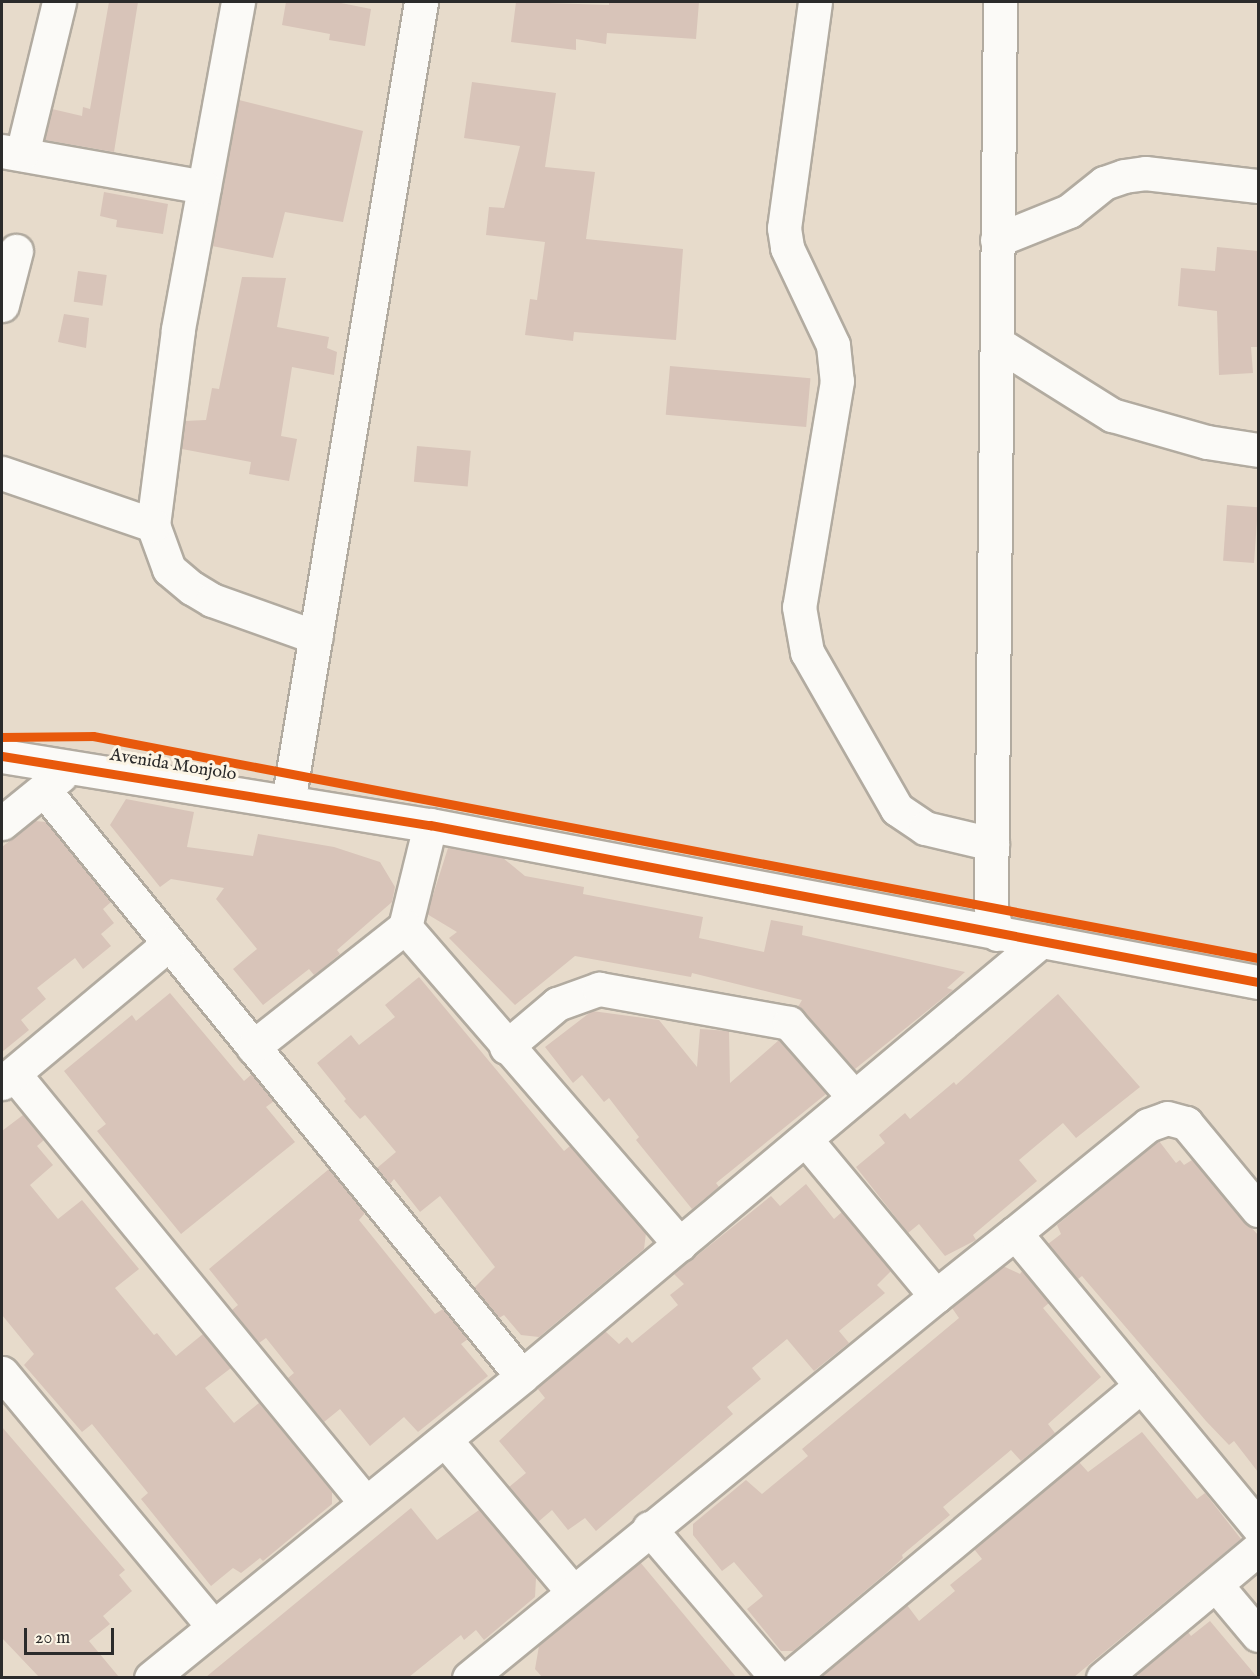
<!DOCTYPE html>
<html>
<head>
<meta charset="utf-8">
<style>
	body { margin:0 }
	#map { position:relative; width:1260px; height:1679px; overflow:hidden; background:#e7dbcb; font-family:"IM FELL English",serif }
	div>[style] { position:absolute }
	.building>* { inset:0; background:#d8c4b9; transform-origin:0 0 }
	.roads { filter:drop-shadow(2px 0 #b2aba0) drop-shadow(-2px 0 #b2aba0) drop-shadow(0 2px #b2aba0) drop-shadow(0 -2px #b2aba0) }
	.minor>* { height:33px; margin:-16.5px; padding:0 16.5px; transform-origin:16.5px; border-radius:16.5px; background:#fbfaf7 }
	.cycleway>* { height:9px; margin:-4.5px; padding:0 4.5px; transform-origin:4.5px; border-radius:4.5px; background:#e8590c }
	span { translate:-50% -50%; white-space:nowrap; text-align:center; line-height:1.15; -webkit-text-stroke:6px #fcf5e5; paint-order:stroke }
	.street-label { font-size:18px; color:#2b2b2b }
	.frame { position:absolute; inset:0; border:3px solid #2b2b2b; pointer-events:none }
	.scale { position:absolute; left:24px; top:1628px; width:90px; height:27px; box-sizing:border-box; border:3px solid #2b2b2b; border-top:0; padding-left:8px; font-size:18px; line-height:21px; white-space:nowrap; color:#2b2b2b; -webkit-text-stroke:4px #fcf5e5; paint-order:stroke }
</style>
</head>
<body>
<div id="map">
	<div class="building">
		<div style="clip-path:polygon(109px 2px,138px 2px,114px 152px,45px 140px,52px 109px,82px 116px,83px 107px,90px 109px)"></div>
		<div style="clip-path:polygon(286px 2px,336px 2px,371px 9px,365px 46px,329px 40px,330px 34px,282px 25px)"></div>
		<div style="clip-path:polygon(516px 2px,609px 5px,609px 2px,699px 2px,696px 39px,607px 33px,606px 44px,576px 39px,576px 50px,511px 42px)"></div>
		<div style="clip-path:polygon(472px 82px,556px 93px,545px 167px,595px 172px,586px 239px,683px 249px,676px 340px,574px 332px,573px 341px,525px 335px,530px 299px,537px 300px,545px 242px,486px 235px,489px 207px,504px 208px,520px 146px,464px 138px)"></div>
		<div style="clip-path:polygon(239px 100px,363px 131px,343px 222px,285px 212px,273px 258px,212px 246px)"></div>
		<div style="clip-path:polygon(104px 192px,168px 204px,163px 234px,116px 227px,117px 220px,100px 216px)"></div>
		<div style="clip-path:polygon(1217px 247px,1258px 251px,1258px 347px,1251px 347px,1253px 373px,1219px 375px,1217px 311px,1178px 306px,1181px 268px,1215px 271px)"></div>
		<div style="left:78px;top:271px;width:29px;height:31px;rotate:8deg"></div>
		<div style="clip-path:polygon(242px 277px,286px 278px,277px 327px,329px 337px,327px 348px,337px 352px,334px 375px,292px 367px,281px 436px,297px 439px,289px 481px,249px 474px,251px 462px,182px 449px,185px 421px,206px 420px,212px 388px,219px 389px)"></div>
		<div style="clip-path:polygon(64px 314px,89px 318px,86px 348px,58px 342px)"></div>
		<div style="left:670px;top:366px;width:141px;height:49px;rotate:5deg"></div>
		<div style="left:417px;top:446px;width:54px;height:36px;rotate:5deg"></div>
		<div style="left:1227px;top:505px;width:31px;height:56px;rotate:4deg"></div>
		<div style="clip-path:polygon(126px 799px,194px 812px,187px 847px,253px 856px,258px 834px,334px 847px,380px 862px,395px 887px,392px 902px,337px 950px,340px 954px,321px 970px,314px 975px,309px 969px,263px 1005px,233px 969px,257px 949px,216px 899px,224px 888px,171px 879px,160px 887px,110px 825px)"></div>
		<div style="clip-path:polygon(35px 821px,46px 822px,111px 902px,103px 909px,114px 923px,101px 934px,111px 946px,83px 969px,75px 958px,37px 988px,46px 999px,21px 1020px,29px 1030px,2px 1052px,2px 847px)"></div>
		<div style="clip-path:polygon(448px 848px,503px 858px,525px 876px,584px 887px,583px 894px,703px 917px,699px 938px,764px 952px,771px 920px,803px 926px,802px 935px,965px 972px,947px 988px,953px 990px,855px 1069px,798px 1007px,802px 1000px,692px 973px,691px 977px,575px 956px,515px 1005px,449px 938px,457px 932px,427px 914px)"></div>
		<div style="clip-path:polygon(419px 977px,564px 1151px,570px 1146px,646px 1233px,644px 1249px,539px 1337px,521px 1335px,504px 1315px,499px 1318px,474px 1288px,495px 1267px,440px 1196px,420px 1212px,394px 1179px,390px 1184px,377px 1168px,396px 1152px,365px 1115px,360px 1119px,344px 1101px,346px 1099px,317px 1063px,351px 1035px,359px 1045px,395px 1017px,385px 1005px)"></div>
		<div style="clip-path:polygon(170px 993px,244px 1081px,252px 1074px,274px 1101px,266px 1107px,295px 1142px,181px 1234px,97px 1131px,106px 1124px,64px 1071px,132px 1015px,136px 1021px)"></div>
		<div style="clip-path:polygon(1058px 994px,1140px 1087px,1076px 1138px,1063px 1123px,1019px 1160px,1037px 1181px,973px 1235px,976px 1240px,945px 1256px,919px 1224px,908px 1233px,856px 1167px,885px 1143px,879px 1135px,905px 1113px,910px 1119px,954px 1082px,956px 1085px)"></div>
		<div style="clip-path:polygon(592px 1011px,659px 1020px,697px 1067px,700px 1029px,729px 1031px,730px 1083px,779px 1040px,826px 1094px,716px 1183px,719px 1187px,692px 1209px,636px 1140px,639px 1137px,609px 1098px,604px 1102px,582px 1075px,573px 1083px,545px 1047px)"></div>
		<div style="clip-path:polygon(23px 1115px,44px 1140px,37px 1146px,53px 1165px,30px 1185px,58px 1219px,82px 1200px,139px 1269px,115px 1288px,154px 1335px,157px 1333px,176px 1356px,203px 1334px,231px 1368px,205px 1388px,234px 1423px,259px 1403px,332px 1492px,332px 1504px,263px 1561px,260px 1558px,241px 1573px,233px 1568px,211px 1586px,141px 1499px,148px 1493px,92px 1424px,82px 1432px,24px 1365px,34px 1354px,2px 1315px,2px 1131px)"></div>
		<div style="clip-path:polygon(1159px 1141px,1176px 1163px,1180px 1160px,1184px 1165px,1192px 1160px,1258px 1235px,1258px 1472px,1234px 1441px,1229px 1445px,1206px 1421px,1082px 1276px,1078px 1279px,1048px 1244px,1061px 1234px,1057px 1225px)"></div>
		<div style="clip-path:polygon(329px 1169px,365px 1213px,359px 1220px,435px 1314px,443px 1309px,468px 1339px,461px 1344px,488px 1376px,418px 1432px,404px 1417px,370px 1446px,340px 1409px,324px 1422px,288px 1378px,294px 1373px,266px 1338px,259px 1343px,232px 1310px,238px 1305px,209px 1269px)"></div>
		<div style="clip-path:polygon(806px 1184px,834px 1219px,842px 1212px,891px 1271px,877px 1285px,885px 1293px,839px 1331px,849px 1343px,814px 1371px,787px 1339px,752px 1368px,761px 1379px,727px 1407px,733px 1414px,596px 1531px,585px 1518px,568px 1530px,552px 1510px,538px 1522px,509px 1487px,526px 1473px,499px 1441px,545px 1398px,537px 1388px,605px 1331px,619px 1344px,627px 1337px,632px 1343px,678px 1305px,670px 1295px,684px 1284px,674px 1274px,771px 1196px,780px 1206px)"></div>
		<div style="clip-path:polygon(1003px 1266px,1020px 1274px,1022px 1271px,1049px 1303px,1043px 1308px,1101px 1377px,1048px 1424px,1055px 1433px,1021px 1461px,1011px 1450px,943px 1507px,950px 1515px,902px 1555px,903px 1558px,884px 1575px,793px 1651px,781px 1651px,747px 1609px,763px 1596px,734px 1562px,722px 1571px,693px 1535px,693px 1524px,746px 1480px,762px 1494px,808px 1456px,802px 1449px,959px 1318px,952px 1308px)"></div>
		<div style="clip-path:polygon(2px 1427px,125px 1570px,119px 1575px,132px 1591px,103px 1616px,110px 1624px,89px 1641px,119px 1677px,39px 1677px,2px 1638px)"></div>
		<div style="clip-path:polygon(1142px 1432px,1197px 1499px,1205px 1493px,1241px 1539px,1074px 1677px,821px 1677px,907px 1605px,919px 1621px,955px 1591px,950px 1585px,982px 1559px,974px 1549px,1079px 1462px,1088px 1472px)"></div>
		<div style="clip-path:polygon(411px 1508px,437px 1540px,479px 1510px,536px 1578px,535px 1597px,484px 1640px,476px 1630px,464px 1640px,461px 1635px,409px 1677px,206px 1677px)"></div>
		<div style="clip-path:polygon(640px 1562px,736px 1677px,542px 1677px,535px 1669px,539px 1646px)"></div>
		<div style="clip-path:polygon(1210px 1621px,1257px 1677px,1140px 1677px,1137px 1674px,1188px 1632px,1191px 1636px)"></div>
	</div>
	<div class="roads">
		<div class="minor">
			<div style="left:238px;top:2px;width:333px;rotate:100.4deg"></div>
			<div style="left:178px;top:330px;width:197px;rotate:97.3deg"></div>
			<div style="left:153px;top:525px;width:47px;rotate:70deg"></div>
			<div style="left:169px;top:569px;width:30px;rotate:40deg"></div>
			<div style="left:192px;top:588px;width:23px;rotate:31deg"></div>
			<div style="left:212px;top:600px;width:110px;rotate:19.6deg"></div>
			<div style="left:815px;top:2px;width:228px;rotate:97.8deg"></div>
			<div style="left:784px;top:228px;width:20px;rotate:81deg"></div>
			<div style="left:787px;top:248px;width:107px;rotate:64.6deg"></div>
			<div style="left:833px;top:345px;width:36px;rotate:84deg"></div>
			<div style="left:837px;top:381px;width:229px;rotate:99.5deg"></div>
			<div style="left:799px;top:607px;width:46px;rotate:79.9deg"></div>
			<div style="left:807px;top:652px;width:181px;rotate:60.2deg"></div>
			<div style="left:897px;top:809px;width:34px;rotate:34deg"></div>
			<div style="left:925px;top:828px;width:69px;rotate:13.4deg"></div>
			<div style="left:2px;top:151px;width:205px;rotate:10.1deg"></div>
			<div style="left:22px;top:154px;width:156px;rotate:-76.3deg"></div>
			<div style="left:997px;top:240px;width:78px;rotate:-21.9deg"></div>
			<div style="left:1069px;top:211px;width:45px;rotate:-38.7deg"></div>
			<div style="left:1104px;top:183px;width:21px;rotate:-19deg"></div>
			<div style="left:1124px;top:176px;width:21px;rotate:-8deg"></div>
			<div style="left:1145px;top:173px;width:114px;rotate:6.6deg"></div>
			<div style="left:2px;top:305px;width:56px;rotate:-75.5deg"></div>
			<div style="left:997px;top:343px;width:136px;rotate:32.1deg"></div>
			<div style="left:1112px;top:415px;width:99px;rotate:15.9deg"></div>
			<div style="left:1207px;top:442px;width:52px;rotate:8.9deg"></div>
			<div style="left:2px;top:473px;width:160px;rotate:19deg"></div>
			<div style="left:2px;top:756px;width:434px;rotate:9.2deg"></div>
			<div style="left:430px;top:825px;width:843px;rotate:10.74deg"></div>
			<div style="left:44px;top:790px;width:756px;rotate:50.8deg"></div>
			<div style="left:288px;top:802px;width:811px;rotate:-80.56deg"></div>
			<div style="left:2px;top:823px;width:75px;rotate:-39deg"></div>
			<div style="left:405px;top:927px;width:105px;rotate:-76.2deg"></div>
			<div style="left:997px;top:934px;width:28px;rotate:-103deg"></div>
			<div style="left:991px;top:907px;width:905px;rotate:-89.43deg"></div>
			<div style="left:253px;top:1047px;width:194px;rotate:-38.3deg"></div>
			<div style="left:405px;top:927px;width:420px;rotate:49.1deg"></div>
			<div style="left:506px;top:1047px;width:67px;rotate:-40.1deg"></div>
			<div style="left:557px;top:1004px;width:45px;rotate:-19.7deg"></div>
			<div style="left:599px;top:989px;width:193px;rotate:10.1deg"></div>
			<div style="left:789px;top:1023px;width:98px;rotate:48.7deg"></div>
			<div style="left:14px;top:1074px;width:554px;rotate:50.65deg"></div>
			<div style="left:2px;top:1083px;width:217px;rotate:-39.9deg"></div>
			<div style="left:806px;top:1140px;width:203px;rotate:50.2deg"></div>
			<div style="left:936px;top:1296px;width:101px;rotate:-38.6deg"></div>
			<div style="left:1015px;top:1233px;width:381px;rotate:50.4deg"></div>
			<div style="left:1015px;top:1233px;width:171px;rotate:-39.1deg"></div>
			<div style="left:1148px;top:1125px;width:20px;rotate:-20deg"></div>
			<div style="left:1167px;top:1118px;width:20px;rotate:15deg"></div>
			<div style="left:1186px;top:1123px;width:113px;rotate:50.4deg"></div>
			<div style="left:2px;top:1373px;width:329px;rotate:50.2deg"></div>
			<div style="left:445px;top:1440px;width:197px;rotate:49.9deg"></div>
			<div style="left:649px;top:1528px;width:197px;rotate:49.5deg"></div>
			<div style="left:1216px;top:1585px;width:65px;rotate:50deg"></div>
			<div style="left:151px;top:1678px;width:478px;rotate:-39.1deg"></div>
			<div style="left:522px;top:1376px;width:677px;rotate:-39.97deg"></div>
			<div style="left:469px;top:1678px;width:603px;rotate:-39.28deg"></div>
			<div style="left:790px;top:1678px;width:457px;rotate:-39.8deg"></div>
			<div style="left:1103px;top:1678px;width:202px;rotate:-39.8deg"></div>
		</div>
	</div>
	<div class="cycleway">
		<div style="left:2px;top:737px;width:91px;rotate:-0.6deg"></div>
		<div style="left:93px;top:736px;width:1186px;rotate:10.79deg"></div>
		<div style="left:2px;top:756px;width:434px;rotate:9.2deg"></div>
		<div style="left:430px;top:825px;width:843px;rotate:10.74deg"></div>
	</div>
	<div class="street-label">
		<span style="left:173px;top:766px;rotate:9deg">Avenida Monjolo</span>
	</div>
	<div class="frame"></div>
	<div class="scale">20 m</div>
</div>
</body>
</html>
